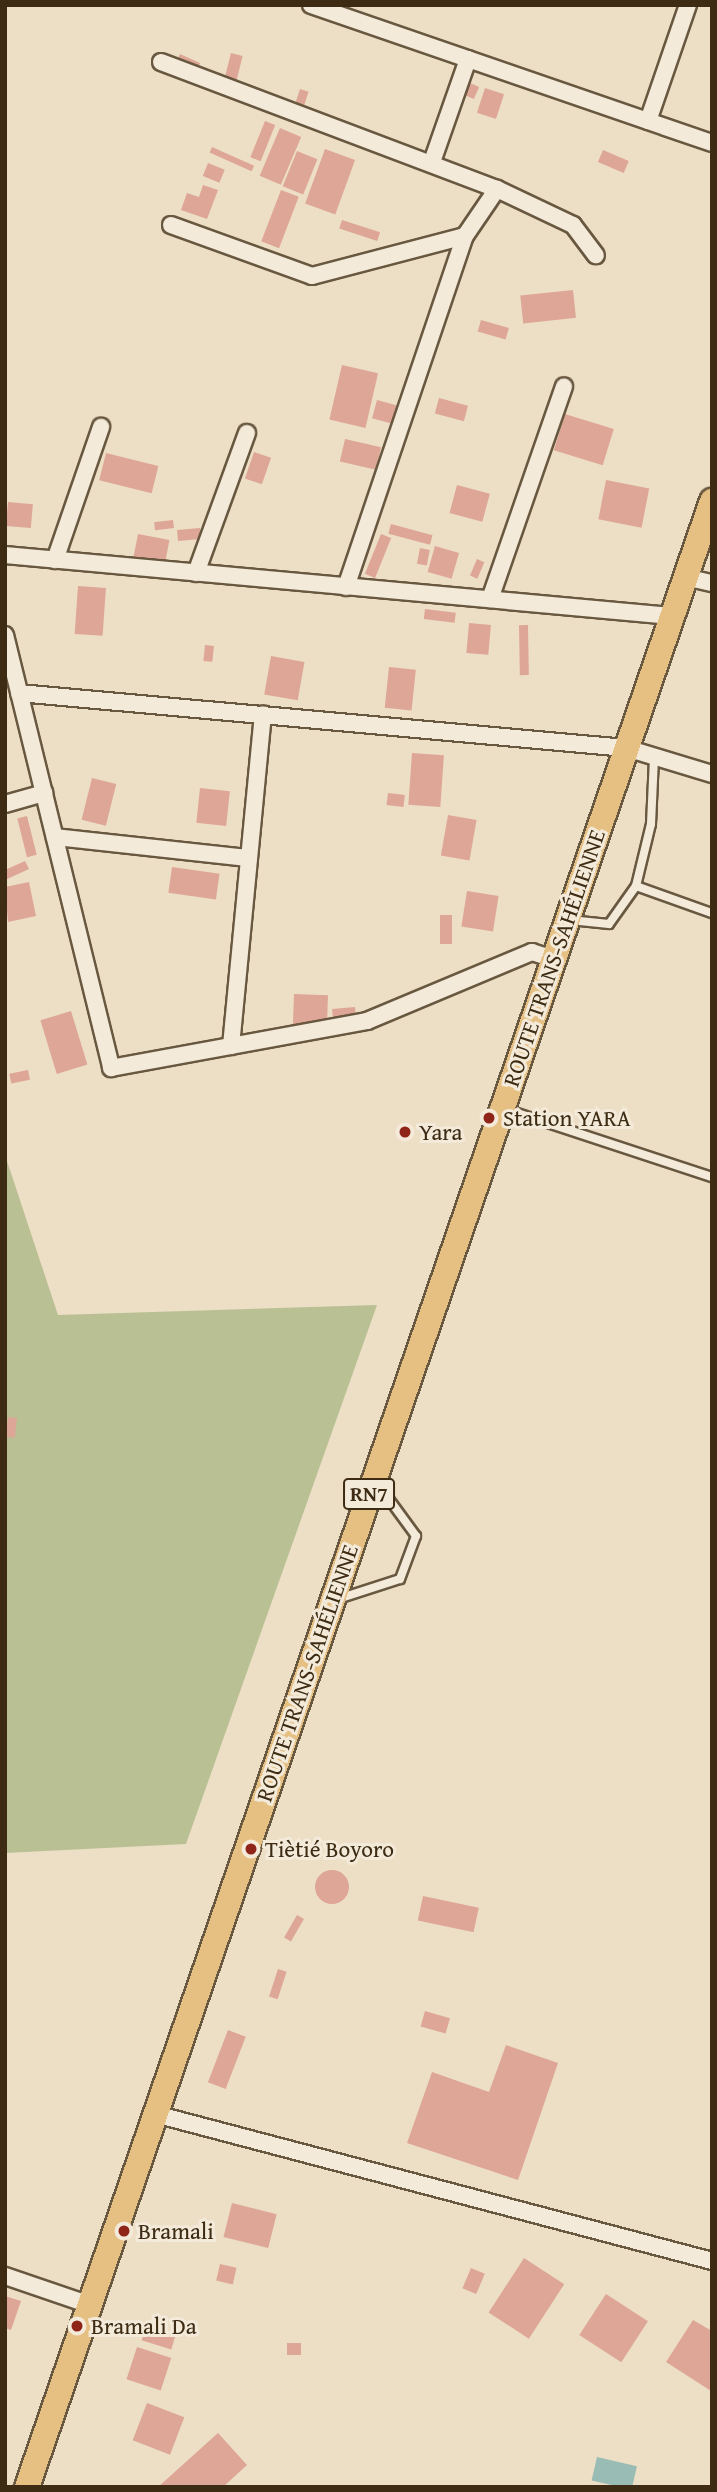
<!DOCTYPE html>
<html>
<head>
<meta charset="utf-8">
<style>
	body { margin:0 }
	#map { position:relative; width:717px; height:2492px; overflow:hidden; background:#eddec6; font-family:"Gentium Book Plus",serif }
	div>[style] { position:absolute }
	.green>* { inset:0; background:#b9c194 }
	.water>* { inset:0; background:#99bcb4; transform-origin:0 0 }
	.building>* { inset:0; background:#dea696; transform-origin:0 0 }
	.round { border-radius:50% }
	.roads { filter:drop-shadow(2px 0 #695840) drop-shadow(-2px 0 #695840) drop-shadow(0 2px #695840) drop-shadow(0 -2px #695840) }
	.service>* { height:8px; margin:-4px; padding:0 4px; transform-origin:4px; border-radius:4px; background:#f3eada }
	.minor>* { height:16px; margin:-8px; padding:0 8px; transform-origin:8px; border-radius:8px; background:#f3eada }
	.trunk>* { height:24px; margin:-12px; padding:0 12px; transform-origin:12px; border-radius:12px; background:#e6bf83 }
	.dots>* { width:19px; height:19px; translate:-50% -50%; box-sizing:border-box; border:4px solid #f3eada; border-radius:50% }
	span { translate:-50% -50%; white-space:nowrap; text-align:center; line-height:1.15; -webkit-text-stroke:6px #f3eada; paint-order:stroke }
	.shield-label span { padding:2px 5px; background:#f3eada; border:2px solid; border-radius:5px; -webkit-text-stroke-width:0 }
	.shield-label { font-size:21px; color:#3d2c13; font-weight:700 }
	.street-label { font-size:23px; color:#3d2c13 }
	.poi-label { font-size:23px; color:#3d2c13 }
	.left { translate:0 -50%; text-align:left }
	.frame { position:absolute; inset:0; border:7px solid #3d2c13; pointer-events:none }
</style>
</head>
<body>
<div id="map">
	<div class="green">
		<div style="clip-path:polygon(5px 1155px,58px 1315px,377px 1305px,186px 1844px,5px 1853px)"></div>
	</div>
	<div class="water">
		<div style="left:597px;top:2457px;width:41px;height:24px;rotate:13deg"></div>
	</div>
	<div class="building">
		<div style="left:231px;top:53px;width:12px;height:25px;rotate:14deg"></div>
		<div style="left:180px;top:54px;width:22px;height:13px;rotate:24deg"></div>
		<div style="left:470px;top:83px;width:10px;height:13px;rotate:24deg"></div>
		<div style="left:485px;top:88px;width:20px;height:26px;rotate:18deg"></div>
		<div style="left:300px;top:89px;width:9px;height:14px;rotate:18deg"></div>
		<div style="left:265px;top:121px;width:11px;height:39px;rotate:22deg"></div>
		<div style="left:280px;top:128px;width:23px;height:52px;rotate:23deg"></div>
		<div style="left:212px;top:147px;width:46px;height:6px;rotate:24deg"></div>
		<div style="left:325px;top:149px;width:32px;height:58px;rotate:20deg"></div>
		<div style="left:603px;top:150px;width:28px;height:13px;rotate:23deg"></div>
		<div style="left:297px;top:151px;width:22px;height:38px;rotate:22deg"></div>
		<div style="left:208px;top:163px;width:18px;height:14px;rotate:22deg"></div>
		<div style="clip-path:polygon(203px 185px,218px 190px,207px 219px,181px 210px,187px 193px,199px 197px)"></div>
		<div style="left:281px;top:190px;width:19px;height:55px;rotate:21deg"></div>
		<div style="left:342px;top:220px;width:40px;height:9px;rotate:18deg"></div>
		<div style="left:573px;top:290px;width:28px;height:53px;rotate:84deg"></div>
		<div style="left:481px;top:320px;width:29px;height:12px;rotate:16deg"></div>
		<div style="left:342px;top:365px;width:37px;height:56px;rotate:13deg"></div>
		<div style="left:439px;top:398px;width:30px;height:16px;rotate:15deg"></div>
		<div style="left:377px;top:400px;width:20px;height:19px;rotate:15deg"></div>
		<div style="left:565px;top:414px;width:51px;height:38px;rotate:17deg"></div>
		<div style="left:345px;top:439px;width:37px;height:23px;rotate:13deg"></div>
		<div style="left:254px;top:452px;width:18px;height:28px;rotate:19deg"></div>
		<div style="left:106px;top:453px;width:54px;height:28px;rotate:14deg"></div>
		<div style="left:606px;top:480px;width:44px;height:40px;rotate:11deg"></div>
		<div style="left:457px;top:485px;width:34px;height:29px;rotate:15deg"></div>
		<div style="left:8px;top:502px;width:25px;height:24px;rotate:5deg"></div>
		<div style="left:173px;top:520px;width:8px;height:19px;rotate:83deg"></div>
		<div style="left:391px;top:524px;width:43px;height:10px;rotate:15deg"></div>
		<div style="left:200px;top:528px;width:11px;height:23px;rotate:85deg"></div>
		<div style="left:138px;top:534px;width:32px;height:24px;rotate:11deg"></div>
		<div style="left:381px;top:534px;width:11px;height:43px;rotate:22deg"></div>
		<div style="left:435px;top:546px;width:25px;height:27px;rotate:16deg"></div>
		<div style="left:420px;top:548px;width:10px;height:16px;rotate:11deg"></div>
		<div style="left:477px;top:559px;width:8px;height:18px;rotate:23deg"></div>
		<div style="left:78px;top:586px;width:28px;height:48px;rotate:4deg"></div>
		<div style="left:425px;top:609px;width:31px;height:10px;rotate:7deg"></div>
		<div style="left:469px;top:623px;width:22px;height:30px;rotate:5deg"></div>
		<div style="left:528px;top:625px;width:50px;height:9px;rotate:89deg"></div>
		<div style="left:205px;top:645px;width:9px;height:16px;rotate:6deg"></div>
		<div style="left:271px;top:656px;width:34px;height:39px;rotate:10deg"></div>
		<div style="left:389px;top:667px;width:27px;height:41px;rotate:6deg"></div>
		<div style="left:412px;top:753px;width:32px;height:52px;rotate:4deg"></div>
		<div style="left:92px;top:778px;width:25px;height:43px;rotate:14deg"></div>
		<div style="left:200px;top:788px;width:30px;height:35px;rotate:6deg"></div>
		<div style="left:388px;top:793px;width:17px;height:12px;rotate:7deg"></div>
		<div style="left:448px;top:815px;width:29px;height:41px;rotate:10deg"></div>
		<div style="left:27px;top:816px;width:40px;height:10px;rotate:76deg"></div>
		<div style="clip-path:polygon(25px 861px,29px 869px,5px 880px,5px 870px)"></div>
		<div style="left:172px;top:867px;width:48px;height:26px;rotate:8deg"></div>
		<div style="clip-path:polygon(29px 882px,36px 916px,8px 922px,5px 887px)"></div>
		<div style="left:467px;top:891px;width:32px;height:36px;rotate:9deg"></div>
		<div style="left:440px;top:915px;width:12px;height:29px"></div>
		<div style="left:294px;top:994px;width:34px;height:32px;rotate:2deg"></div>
		<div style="left:355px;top:1007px;width:12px;height:23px;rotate:85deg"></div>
		<div style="left:71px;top:1011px;width:56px;height:32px;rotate:73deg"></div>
		<div style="left:28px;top:1070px;width:10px;height:19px;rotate:79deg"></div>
		<div style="left:8px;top:1417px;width:9px;height:20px;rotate:6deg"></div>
		<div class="round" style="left:315px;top:1870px;width:34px;height:34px"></div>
		<div style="left:423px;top:1896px;width:57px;height:25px;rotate:12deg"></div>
		<div style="left:297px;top:1915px;width:8px;height:26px;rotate:30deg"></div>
		<div style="left:278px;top:1969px;width:9px;height:29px;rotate:18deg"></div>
		<div style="left:425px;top:2011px;width:26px;height:16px;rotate:16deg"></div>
		<div style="left:228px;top:2030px;width:19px;height:56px;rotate:21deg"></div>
		<div style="clip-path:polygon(506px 2045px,558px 2063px,518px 2180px,407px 2143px,432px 2072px,489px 2092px)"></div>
		<div style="left:232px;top:2203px;width:46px;height:35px;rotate:14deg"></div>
		<div style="left:524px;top:2258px;width:48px;height:65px;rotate:33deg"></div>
		<div style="left:220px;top:2264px;width:17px;height:17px;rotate:13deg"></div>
		<div style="left:471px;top:2268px;width:15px;height:22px;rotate:23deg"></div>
		<div style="left:606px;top:2294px;width:50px;height:49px;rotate:33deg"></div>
		<div style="clip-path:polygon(5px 2296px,21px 2301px,11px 2330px,5px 2328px)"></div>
		<div style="clip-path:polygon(693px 2320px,712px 2331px,711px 2391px,666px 2362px)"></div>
		<div style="left:146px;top:2326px;width:31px;height:15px;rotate:17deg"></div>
		<div style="left:301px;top:2343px;width:12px;height:14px;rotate:90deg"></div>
		<div style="left:137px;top:2347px;width:36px;height:34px;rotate:18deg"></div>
		<div style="left:147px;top:2403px;width:40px;height:40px;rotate:21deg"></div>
		<div style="clip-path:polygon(218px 2433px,247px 2465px,223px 2487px,158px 2487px)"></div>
	</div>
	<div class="roads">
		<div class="service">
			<div style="left:636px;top:886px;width:64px;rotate:-76.4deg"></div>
			<div style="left:651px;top:824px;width:67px;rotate:-87.4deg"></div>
			<div style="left:570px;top:920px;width:39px;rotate:6deg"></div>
			<div style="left:609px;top:924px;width:47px;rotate:-54.6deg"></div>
			<div style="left:636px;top:886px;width:81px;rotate:19.6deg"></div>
			<div style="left:505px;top:1109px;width:218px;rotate:18.2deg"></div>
			<div style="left:338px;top:1599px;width:65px;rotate:-17.9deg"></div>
			<div style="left:400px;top:1579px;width:46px;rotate:-69.6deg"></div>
			<div style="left:416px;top:1536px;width:64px;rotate:-126.2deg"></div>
		</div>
		<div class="minor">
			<div style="left:311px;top:5px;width:424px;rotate:19deg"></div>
			<div style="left:161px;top:62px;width:359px;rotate:20.7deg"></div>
			<div style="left:497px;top:189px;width:84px;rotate:25.3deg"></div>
			<div style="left:573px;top:225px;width:38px;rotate:53deg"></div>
			<div style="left:648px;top:121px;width:123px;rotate:-71deg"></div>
			<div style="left:432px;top:162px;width:109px;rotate:-70.7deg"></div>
			<div style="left:171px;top:225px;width:150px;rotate:19.9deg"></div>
			<div style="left:312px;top:276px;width:158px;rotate:-14.7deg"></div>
			<div style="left:465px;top:236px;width:57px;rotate:-55.8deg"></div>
			<div style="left:5px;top:555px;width:669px;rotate:5.23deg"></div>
			<div style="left:55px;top:560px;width:141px;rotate:-70.9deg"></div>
			<div style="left:196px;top:573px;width:149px;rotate:-70deg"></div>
			<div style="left:685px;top:577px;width:28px;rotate:13deg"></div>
			<div style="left:346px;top:587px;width:371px;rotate:-71.3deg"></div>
			<div style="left:490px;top:599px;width:225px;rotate:-70.8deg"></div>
			<div style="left:5px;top:635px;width:446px;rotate:76.2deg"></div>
			<div style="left:111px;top:1068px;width:260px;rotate:-10.4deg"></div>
			<div style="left:367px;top:1021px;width:179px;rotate:-22.7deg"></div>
			<div style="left:532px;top:952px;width:22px;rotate:18deg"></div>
			<div style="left:19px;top:693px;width:609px;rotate:5.18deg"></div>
			<div style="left:626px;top:748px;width:90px;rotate:16.8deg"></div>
			<div style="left:5px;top:804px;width:41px;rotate:-15.8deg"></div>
			<div style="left:55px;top:837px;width:195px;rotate:6.2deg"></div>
			<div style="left:231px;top:1046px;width:333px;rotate:-84.5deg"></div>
			<div style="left:155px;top:2114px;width:576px;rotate:14.78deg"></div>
			<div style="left:5px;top:2276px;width:90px;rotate:18.8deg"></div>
		</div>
		<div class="trunk">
			<div style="left:27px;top:2487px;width:2101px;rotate:-70.97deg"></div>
		</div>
	</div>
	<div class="dots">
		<div style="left:489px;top:1118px;background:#8f2418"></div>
		<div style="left:405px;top:1132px;background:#8f2418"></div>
		<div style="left:251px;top:1849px;background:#8f2418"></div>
		<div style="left:124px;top:2231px;background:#8f2418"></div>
		<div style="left:77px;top:2326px;background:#8f2418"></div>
	</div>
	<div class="shield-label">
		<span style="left:369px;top:1494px">RN7</span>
	</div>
	<div class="street-label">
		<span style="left:554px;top:958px;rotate:-71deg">ROUTE TRANS-SAHÉLIENNE</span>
		<span style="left:307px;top:1673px;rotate:-71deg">ROUTE TRANS-SAHÉLIENNE</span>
	</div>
	<div class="poi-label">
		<span class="left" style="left:503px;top:1118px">Station YARA</span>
		<span class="left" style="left:419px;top:1132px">Yara</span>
		<span class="left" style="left:265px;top:1849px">Tiètié Boyoro</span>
		<span class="left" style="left:138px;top:2231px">Bramali</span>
		<span class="left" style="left:91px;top:2326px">Bramali Da</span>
	</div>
	<div class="frame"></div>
</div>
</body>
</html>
